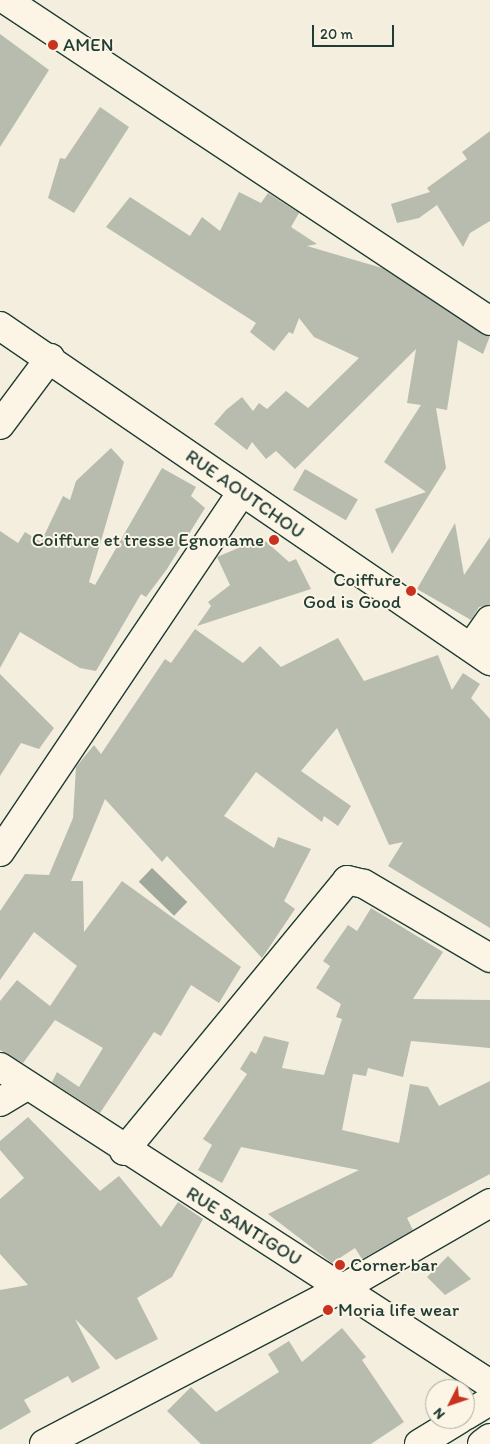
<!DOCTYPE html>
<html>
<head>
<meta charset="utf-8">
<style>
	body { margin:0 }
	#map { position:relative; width:490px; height:1444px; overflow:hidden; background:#f3eede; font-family:Itim,sans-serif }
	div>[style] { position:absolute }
	.water>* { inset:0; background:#a0a89b; transform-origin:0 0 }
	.building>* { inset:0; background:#b8bcae; transform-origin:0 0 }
	.roads { filter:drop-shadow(1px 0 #1f3d34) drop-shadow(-1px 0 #1f3d34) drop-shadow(0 1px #1f3d34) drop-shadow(0 -1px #1f3d34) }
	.minor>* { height:28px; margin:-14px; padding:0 14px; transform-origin:14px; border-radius:14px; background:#fcf5e5 }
	.secondary>* { height:28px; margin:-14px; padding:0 14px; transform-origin:14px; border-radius:14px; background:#fcf5e5 }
	.dots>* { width:14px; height:14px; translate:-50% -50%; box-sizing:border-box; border:2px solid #fcf5e5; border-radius:50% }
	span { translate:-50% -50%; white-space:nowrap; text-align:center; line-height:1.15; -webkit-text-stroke:4px #fcf5e5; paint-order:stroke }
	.poi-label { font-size:19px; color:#1f3d34 }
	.left { translate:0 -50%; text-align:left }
	.right { translate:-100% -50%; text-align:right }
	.street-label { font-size:19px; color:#1f3d34 }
	.north { position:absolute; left:425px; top:1379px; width:50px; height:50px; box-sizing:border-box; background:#fcf5e5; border:1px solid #a4ab9e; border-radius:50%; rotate:229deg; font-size:14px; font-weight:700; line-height:20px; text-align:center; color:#1f3d34 }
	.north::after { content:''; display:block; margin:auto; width:18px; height:22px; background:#c8321e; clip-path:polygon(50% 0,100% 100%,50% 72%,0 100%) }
	.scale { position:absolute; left:312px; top:25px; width:82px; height:22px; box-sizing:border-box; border:2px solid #1f3d34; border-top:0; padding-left:6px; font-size:15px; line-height:18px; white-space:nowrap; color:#1f3d34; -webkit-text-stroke:4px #fcf5e5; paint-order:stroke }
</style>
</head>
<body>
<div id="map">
	<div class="water">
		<div style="left:152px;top:868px;width:49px;height:19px;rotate:44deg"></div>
	</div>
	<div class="building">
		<div style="clip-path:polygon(0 34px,49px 70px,0 147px)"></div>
		<div style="clip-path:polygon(100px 107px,129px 127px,74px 213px,48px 198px,60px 158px,65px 159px)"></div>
		<div style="clip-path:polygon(490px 131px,490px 221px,470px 233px,463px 247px,437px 205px,419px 218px,397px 223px,391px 204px,430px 192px,427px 188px,467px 159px,462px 152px)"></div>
		<div style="clip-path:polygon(239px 192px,261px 203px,268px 193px,299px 213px,291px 227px,317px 244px,307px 246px,382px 268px,490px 336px,483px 354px,458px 340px,447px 410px,436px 408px,446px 468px,392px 554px,375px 509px,426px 492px,384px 462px,421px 405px,407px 403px,416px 349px,295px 469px,276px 451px,266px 459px,252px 442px,247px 450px,214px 424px,226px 410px,242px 397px,253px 411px,259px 403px,267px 409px,286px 391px,308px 408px,359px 358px,314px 337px,299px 318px,293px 334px,289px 332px,274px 351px,250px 332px,256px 323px,106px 227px,130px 197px,190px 236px,202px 217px,220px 231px)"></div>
		<div style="clip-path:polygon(111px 448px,124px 462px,89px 582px,95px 585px,162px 468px,196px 487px,191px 496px,205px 508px,167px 569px,146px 597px,141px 594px,96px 671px,80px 668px,20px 632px,0 668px,0 531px,18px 543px,25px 532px,41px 542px,63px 496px,70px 500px,76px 481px)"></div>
		<div style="left:305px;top:469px;width:61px;height:24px;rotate:30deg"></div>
		<div style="clip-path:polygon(455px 523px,464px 575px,490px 537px,490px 605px,479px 607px,471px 620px,417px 589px)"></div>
		<div style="clip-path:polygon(262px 538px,289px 562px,296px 559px,311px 589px,197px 626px,211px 606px,208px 602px,230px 585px,217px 557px)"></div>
		<div style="clip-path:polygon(195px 629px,243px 663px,260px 646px,281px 667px,338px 638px,364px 681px,438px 655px,452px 690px,463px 673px,480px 684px,471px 698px,490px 719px,490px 928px,388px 866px,403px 842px,389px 845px,337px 728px,301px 771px,351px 806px,338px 826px,324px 816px,322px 822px,256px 772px,224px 816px,274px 848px,278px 837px,311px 849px,284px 901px,295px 909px,262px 958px,167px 856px,162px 862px,105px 799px,71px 881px,83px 881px,84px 932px,122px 881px,241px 967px,219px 1003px,191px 985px,161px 1036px,154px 1032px,100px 1113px,52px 1082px,57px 1072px,79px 1087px,103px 1048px,55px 1020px,23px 1063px,0 1050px,0 1001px,17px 980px,50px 1006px,77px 966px,34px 932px,0 980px,0 911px,25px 874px,49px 875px,73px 818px,76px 767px,94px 745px,101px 754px,165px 659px,171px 663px)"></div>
		<div style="clip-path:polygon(0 674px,54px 728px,39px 749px,21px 743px,0 776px)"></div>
		<div style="clip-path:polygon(371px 908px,443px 952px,413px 999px,490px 1000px,490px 1048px,411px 1041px,403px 1077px,368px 1068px,366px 1076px,353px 1074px,342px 1130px,399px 1143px,410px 1084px,428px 1087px,439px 1106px,490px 1081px,490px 1174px,407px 1218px,413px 1230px,362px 1259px,355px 1248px,332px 1263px,268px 1214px,359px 1170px,241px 1147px,222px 1183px,198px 1170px,212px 1145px,203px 1139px,247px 1074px,240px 1069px,251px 1051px,256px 1054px,264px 1036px,289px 1042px,282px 1068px,324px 1075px,342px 1019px,336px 1017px,341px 1004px,316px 988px,330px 966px,323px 961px,348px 925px,357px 931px)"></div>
		<div style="clip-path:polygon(28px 1117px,100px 1191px,119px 1176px,161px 1227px,178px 1202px,203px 1219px,172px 1277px,137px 1298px,158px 1339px,116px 1360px,75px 1319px,100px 1368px,72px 1383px,68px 1376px,24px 1400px,31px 1412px,0 1430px,0 1290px,28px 1285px,0 1254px,0 1199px,24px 1178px,0 1150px,0 1141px)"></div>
		<div style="clip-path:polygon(448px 1256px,471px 1279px,445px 1295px,427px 1277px)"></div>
		<div style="clip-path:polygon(342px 1328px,366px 1357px,362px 1360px,404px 1422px,371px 1444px,201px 1444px,167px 1411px,191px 1387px,216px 1412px,279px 1372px,268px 1354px,289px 1341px,302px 1362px)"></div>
	</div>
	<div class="roads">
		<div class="minor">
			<div style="left:6px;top:0;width:581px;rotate:33.55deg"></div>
			<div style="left:0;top:326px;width:594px;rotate:34.36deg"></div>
			<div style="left:0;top:425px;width:84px;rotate:-53.3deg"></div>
			<div style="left:471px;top:647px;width:33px;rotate:-55deg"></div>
			<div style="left:0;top:852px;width:432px;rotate:-56.1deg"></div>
			<div style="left:0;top:1067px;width:584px;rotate:32.9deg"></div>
			<div style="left:0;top:1102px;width:31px;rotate:-31deg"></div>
			<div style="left:124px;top:1151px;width:351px;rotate:-50.5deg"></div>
			<div style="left:347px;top:880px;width:17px;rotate:13deg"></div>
			<div style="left:364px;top:884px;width:146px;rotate:30.4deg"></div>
			<div style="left:44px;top:1444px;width:337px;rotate:-27.6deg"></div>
			<div style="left:343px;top:1288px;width:170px;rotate:-30deg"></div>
		</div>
		<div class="secondary">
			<div style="left:465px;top:1416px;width:29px;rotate:-31deg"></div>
			<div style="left:419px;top:1444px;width:48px;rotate:-31.4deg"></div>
			<div style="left:482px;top:1444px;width:10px;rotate:-37deg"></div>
		</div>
	</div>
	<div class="dots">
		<div style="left:53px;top:45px;background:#c8321e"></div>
		<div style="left:274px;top:540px;background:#c8321e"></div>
		<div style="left:411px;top:591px;background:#c8321e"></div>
		<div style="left:340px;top:1265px;background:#c8321e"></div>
		<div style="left:328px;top:1310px;background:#c8321e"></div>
	</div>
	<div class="poi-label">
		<span class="left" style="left:63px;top:45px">AMEN</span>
		<span class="right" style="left:264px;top:540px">Coiffure et tresse Egnoname</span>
		<span class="right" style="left:401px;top:591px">Coiffure<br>God is Good</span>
		<span class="left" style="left:350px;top:1265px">Corner bar</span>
		<span class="left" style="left:338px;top:1310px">Moria life wear</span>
	</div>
	<div class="street-label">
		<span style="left:245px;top:494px;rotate:35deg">RUE AOUTCHOU</span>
		<span style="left:244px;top:1226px;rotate:32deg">RUE SANTIGOU</span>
	</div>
	<div class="north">N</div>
	<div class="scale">20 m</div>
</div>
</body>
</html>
